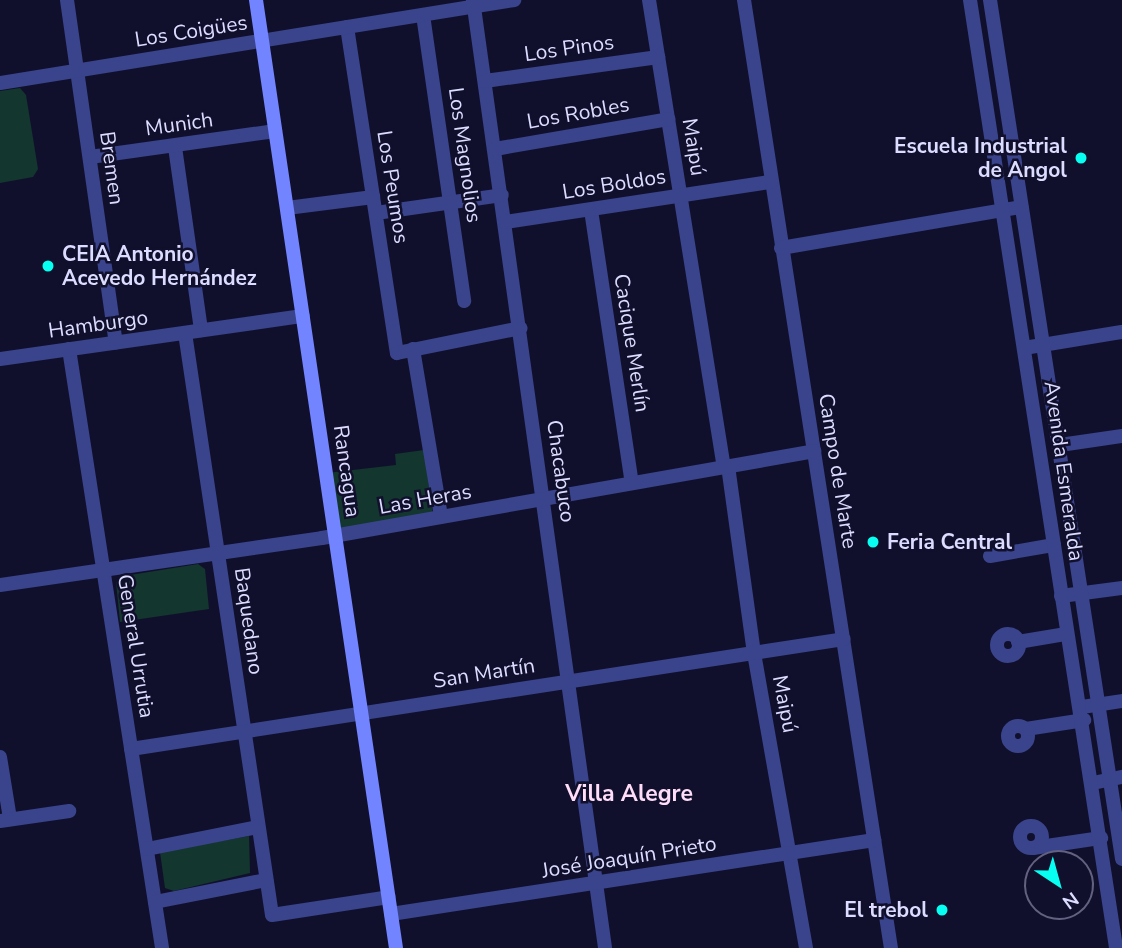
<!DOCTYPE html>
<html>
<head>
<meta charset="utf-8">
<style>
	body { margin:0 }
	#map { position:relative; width:1122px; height:948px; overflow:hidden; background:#11102c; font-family:"Nunito Sans",sans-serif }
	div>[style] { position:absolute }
	.green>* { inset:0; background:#13362f }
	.minor>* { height:14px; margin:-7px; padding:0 7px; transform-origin:7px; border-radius:7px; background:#3a448c }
	.minor>.ring { margin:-7px; padding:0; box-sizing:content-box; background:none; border:14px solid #3a448c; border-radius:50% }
	.tertiary>* { height:14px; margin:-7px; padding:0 7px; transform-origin:7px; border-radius:7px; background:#3a448c }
	.secondary>* { height:14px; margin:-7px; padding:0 7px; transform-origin:7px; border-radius:7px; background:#7284ff }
	.dots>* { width:19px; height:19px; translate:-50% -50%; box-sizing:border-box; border:4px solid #11102c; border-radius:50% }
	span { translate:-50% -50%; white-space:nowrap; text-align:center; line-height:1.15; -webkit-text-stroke:5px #11102c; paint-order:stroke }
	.street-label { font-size:21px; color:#dbdcff }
	.poi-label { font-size:21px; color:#dbdcff; font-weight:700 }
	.right { translate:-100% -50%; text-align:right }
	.left { translate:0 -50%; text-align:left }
	.neighbourhood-label { font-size:23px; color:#ffddf8; font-weight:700 }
	.north { position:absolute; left:1024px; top:850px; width:70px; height:70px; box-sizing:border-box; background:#11102c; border:2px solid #626280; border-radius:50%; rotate:144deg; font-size:19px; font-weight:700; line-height:28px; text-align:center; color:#dbdcff }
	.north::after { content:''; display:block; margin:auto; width:24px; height:32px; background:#07fff1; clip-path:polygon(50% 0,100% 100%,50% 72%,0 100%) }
</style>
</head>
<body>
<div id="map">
	<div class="green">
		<div style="clip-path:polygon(20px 88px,26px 95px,38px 169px,33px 177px,0 183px,0 91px)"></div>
		<div style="clip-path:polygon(424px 450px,433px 515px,335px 533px,327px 473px,396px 465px,395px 454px)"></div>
		<div style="clip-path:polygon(198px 564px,205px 569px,209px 609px,120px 622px,116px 582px,124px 576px)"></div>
		<div style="clip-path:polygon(249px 836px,250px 873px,174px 891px,165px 888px,160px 852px)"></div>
	</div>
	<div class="minor">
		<div style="left:67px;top:0;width:346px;rotate:81.9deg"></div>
		<div style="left:473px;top:0;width:957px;rotate:82.07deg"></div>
		<div style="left:649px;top:0;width:473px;rotate:80.9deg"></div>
		<div style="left:744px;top:0;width:959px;rotate:81.19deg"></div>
		<div style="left:423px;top:15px;width:289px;rotate:81.8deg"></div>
		<div style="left:347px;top:27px;width:330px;rotate:81.3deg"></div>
		<div style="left:397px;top:353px;width:126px;rotate:-11.4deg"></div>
		<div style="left:485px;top:81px;width:175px;rotate:-7.9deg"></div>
		<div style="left:0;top:83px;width:521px;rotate:-9.17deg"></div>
		<div style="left:175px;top:147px;width:185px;rotate:81.9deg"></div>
		<div style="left:495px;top:149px;width:176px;rotate:-9.8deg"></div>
		<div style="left:90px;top:157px;width:187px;rotate:-8deg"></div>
		<div style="left:287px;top:208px;width:87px;rotate:-7.3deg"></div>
		<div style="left:591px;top:210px;width:276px;rotate:81.5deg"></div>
		<div style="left:376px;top:213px;width:127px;rotate:-8.1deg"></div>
		<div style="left:505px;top:222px;width:269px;rotate:-8.6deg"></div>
		<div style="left:781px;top:248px;width:244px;rotate:-9.7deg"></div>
		<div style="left:185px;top:333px;width:588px;rotate:81.5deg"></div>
		<div style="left:272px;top:915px;width:118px;rotate:-8.7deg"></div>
		<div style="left:1024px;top:348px;width:99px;rotate:-9.3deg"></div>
		<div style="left:69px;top:349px;width:606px;rotate:81.17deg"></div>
		<div style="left:413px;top:349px;width:170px;rotate:80.5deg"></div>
		<div style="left:0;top:359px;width:306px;rotate:-8.1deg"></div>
		<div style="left:1060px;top:445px;width:63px;rotate:-8.3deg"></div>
		<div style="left:728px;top:466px;width:189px;rotate:82.1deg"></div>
		<div style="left:754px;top:653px;width:300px;rotate:80deg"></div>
		<div style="left:990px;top:556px;width:65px;rotate:-9.8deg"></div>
		<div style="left:0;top:585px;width:325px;rotate:-8.3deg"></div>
		<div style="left:322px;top:538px;width:500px;rotate:-10deg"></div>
		<div style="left:1061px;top:596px;width:62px;rotate:-7.5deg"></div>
		<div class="ring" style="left:997px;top:634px;width:8px;height:8px"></div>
		<div style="left:1018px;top:642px;width:49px;rotate:-9.5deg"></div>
		<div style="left:1082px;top:707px;width:40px;rotate:-8.5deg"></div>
		<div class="ring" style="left:1008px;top:726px;width:6px;height:6px"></div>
		<div style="left:1026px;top:729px;width:59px;rotate:-8.8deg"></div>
		<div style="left:131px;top:749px;width:721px;rotate:-8.77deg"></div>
		<div style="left:0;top:757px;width:63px;rotate:80.8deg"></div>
		<div style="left:1093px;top:783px;width:30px;rotate:-12deg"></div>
		<div style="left:0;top:821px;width:70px;rotate:-8.2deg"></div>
		<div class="ring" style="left:1020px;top:826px;width:8px;height:8px"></div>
		<div style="left:1033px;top:848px;width:69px;rotate:-8.4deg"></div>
		<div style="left:147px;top:849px;width:113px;rotate:-11.2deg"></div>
		<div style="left:155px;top:902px;width:113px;rotate:-11.2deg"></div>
		<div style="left:391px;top:914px;width:489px;rotate:-8.7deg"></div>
	</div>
	<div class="tertiary">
		<div style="left:970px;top:0;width:959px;rotate:81.24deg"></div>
		<div style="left:990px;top:0;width:869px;rotate:81.26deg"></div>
	</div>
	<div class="secondary">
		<div style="left:256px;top:0;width:958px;rotate:81.6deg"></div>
	</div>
	<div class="dots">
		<div style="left:1081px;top:158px;background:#07fff1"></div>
		<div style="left:48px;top:266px;background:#07fff1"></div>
		<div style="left:873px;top:542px;background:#07fff1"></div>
		<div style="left:942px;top:910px;background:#07fff1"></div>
	</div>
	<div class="street-label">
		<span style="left:191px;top:31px;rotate:-9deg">Los Coigües</span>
		<span style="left:569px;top:48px;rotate:-8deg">Los Pinos</span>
		<span style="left:578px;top:113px;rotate:-10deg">Los Robles</span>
		<span style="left:179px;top:124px;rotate:-8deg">Munich</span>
		<span style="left:694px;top:147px;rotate:81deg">Maipú</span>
		<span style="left:465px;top:155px;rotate:82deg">Los Magnolios</span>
		<span style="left:112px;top:168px;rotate:82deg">Bremen</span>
		<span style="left:614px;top:184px;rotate:-9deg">Los Boldos</span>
		<span style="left:393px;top:187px;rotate:81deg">Los Peumos</span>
		<span style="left:98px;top:324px;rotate:-8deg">Hamburgo</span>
		<span style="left:632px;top:343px;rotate:81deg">Cacique Merlín</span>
		<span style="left:347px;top:471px;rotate:82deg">Rancagua</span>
		<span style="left:561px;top:471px;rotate:82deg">Chacabuco</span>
		<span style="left:838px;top:471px;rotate:81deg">Campo de Marte</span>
		<span style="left:1064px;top:471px;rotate:82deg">Avenida Esmeralda</span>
		<span style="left:425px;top:499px;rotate:-10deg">Las Heras</span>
		<span style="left:249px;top:621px;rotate:82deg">Baquedano</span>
		<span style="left:136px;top:646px;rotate:81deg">General Urrutia</span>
		<span style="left:484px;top:673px;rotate:-9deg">San Martín</span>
		<span style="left:785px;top:704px;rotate:79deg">Maipú</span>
		<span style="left:629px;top:857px;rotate:-9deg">José Joaquín Prieto</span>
	</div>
	<div class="poi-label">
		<span class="right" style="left:1067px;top:158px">Escuela Industrial<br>de Angol</span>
		<span class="left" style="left:62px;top:266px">CEIA Antonio<br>Acevedo Hernández</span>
		<span class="left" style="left:887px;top:542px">Feria Central</span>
		<span class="right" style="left:928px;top:910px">El trebol</span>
	</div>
	<div class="neighbourhood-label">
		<span style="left:629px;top:794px">Villa Alegre</span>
	</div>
	<div class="north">N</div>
</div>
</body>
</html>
